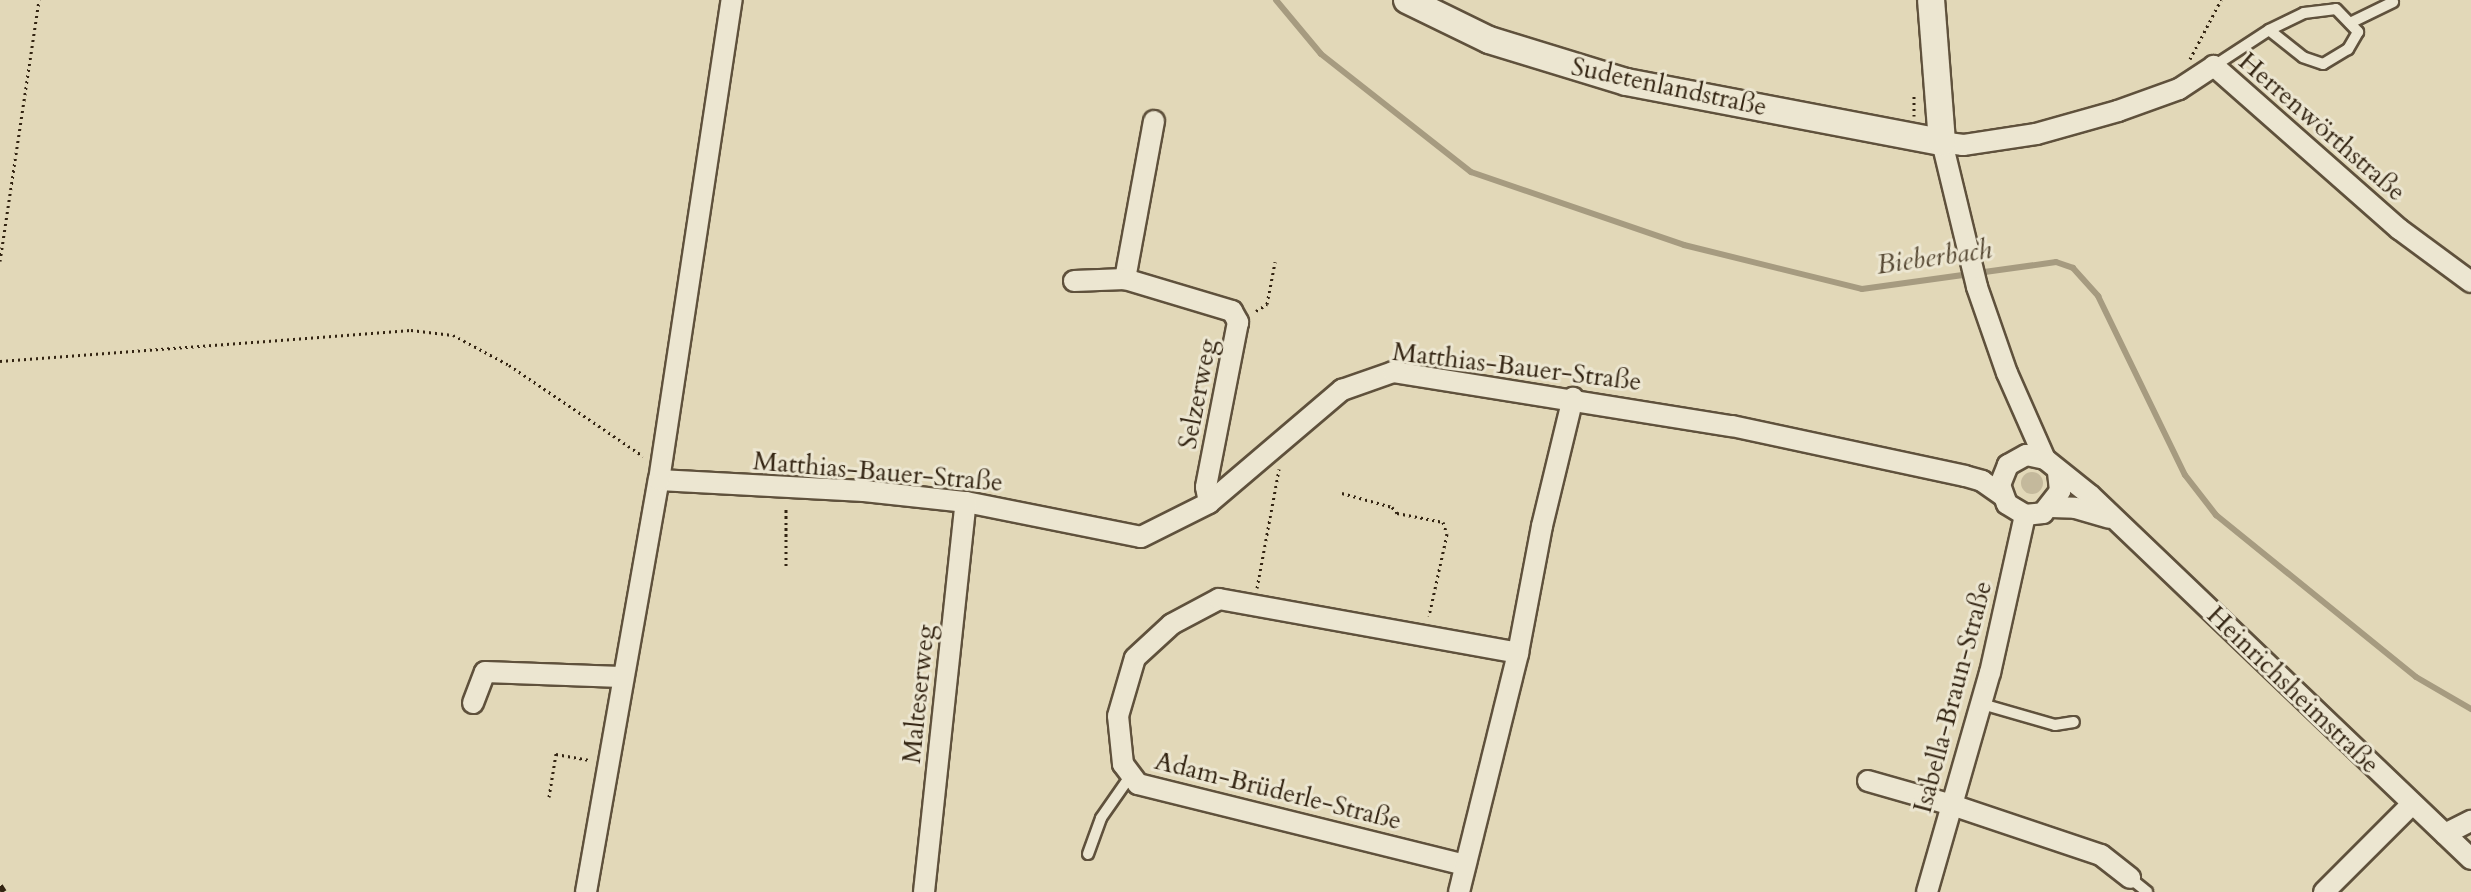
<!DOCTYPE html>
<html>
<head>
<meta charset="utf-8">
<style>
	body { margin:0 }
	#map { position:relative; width:2471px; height:892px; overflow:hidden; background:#e2d8b8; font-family:Cardo,serif }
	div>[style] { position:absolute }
	.green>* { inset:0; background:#c4b99c }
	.round { border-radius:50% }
	.stream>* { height:6px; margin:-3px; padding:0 3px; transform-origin:3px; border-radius:3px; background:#a69b80 }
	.path>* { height:3px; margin-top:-1.5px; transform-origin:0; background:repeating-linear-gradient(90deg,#332412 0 2px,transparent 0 6px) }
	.roads { filter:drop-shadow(2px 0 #5f513c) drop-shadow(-2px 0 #5f513c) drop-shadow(0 2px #5f513c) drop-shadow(0 -2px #5f513c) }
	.lane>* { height:10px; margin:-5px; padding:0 5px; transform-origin:5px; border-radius:5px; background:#ece6d1 }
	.street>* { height:20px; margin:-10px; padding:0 10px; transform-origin:10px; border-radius:10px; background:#ece6d1 }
	.secondary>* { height:26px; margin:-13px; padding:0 13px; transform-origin:13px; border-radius:13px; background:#ece6d1 }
	.rail>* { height:6px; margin-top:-3px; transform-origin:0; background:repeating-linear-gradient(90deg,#332412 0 14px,transparent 0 28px) }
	span { translate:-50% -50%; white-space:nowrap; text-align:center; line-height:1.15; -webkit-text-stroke:6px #ece6d1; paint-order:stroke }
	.street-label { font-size:26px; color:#332412 }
	.water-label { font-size:28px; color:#564833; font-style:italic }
</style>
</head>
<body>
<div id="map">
	<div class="green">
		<div class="round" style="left:2021px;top:472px;width:22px;height:22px"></div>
	</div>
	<div class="stream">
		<div style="left:1276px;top:0;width:70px;rotate:50.2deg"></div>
		<div style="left:1321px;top:54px;width:191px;rotate:38.2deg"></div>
		<div style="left:1471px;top:172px;width:225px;rotate:18.9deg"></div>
		<div style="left:1684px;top:245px;width:183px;rotate:13.9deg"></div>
		<div style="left:1862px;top:289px;width:196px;rotate:-7.9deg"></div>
		<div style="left:2056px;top:262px;width:18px;rotate:19deg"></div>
		<div style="left:2073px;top:268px;width:38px;rotate:48deg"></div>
		<div style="left:2098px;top:296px;width:199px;rotate:64.1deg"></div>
		<div style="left:2185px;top:475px;width:51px;rotate:52.2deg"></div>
		<div style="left:2216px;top:515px;width:257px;rotate:39deg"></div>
		<div style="left:2416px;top:677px;width:64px;rotate:30.2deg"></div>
	</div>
	<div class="path">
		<div style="left:2190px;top:59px;width:67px;rotate:-62.3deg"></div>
		<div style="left:1914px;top:116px;width:20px;rotate:-90deg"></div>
		<div style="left:0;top:261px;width:264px;rotate:-81.5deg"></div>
		<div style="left:1256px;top:311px;width:13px;rotate:-32deg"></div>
		<div style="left:1267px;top:304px;width:43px;rotate:-79.2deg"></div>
		<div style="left:0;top:361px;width:412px;rotate:-4.3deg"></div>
		<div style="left:411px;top:330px;width:42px;rotate:6.8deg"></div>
		<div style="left:453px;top:335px;width:64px;rotate:28.2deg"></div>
		<div style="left:509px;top:365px;width:162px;rotate:34.2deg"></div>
		<div style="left:1342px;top:493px;width:52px;rotate:15.6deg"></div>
		<div style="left:1392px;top:507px;width:8px;rotate:50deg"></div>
		<div style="left:1397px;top:513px;width:47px;rotate:11.1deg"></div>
		<div style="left:1443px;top:522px;width:13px;rotate:72deg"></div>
		<div style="left:1447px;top:534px;width:84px;rotate:102.4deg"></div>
		<div style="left:786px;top:566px;width:59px;rotate:-90deg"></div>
		<div style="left:1257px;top:588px;width:121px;rotate:-79.5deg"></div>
		<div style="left:549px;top:797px;width:44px;rotate:-80.8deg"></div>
		<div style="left:556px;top:754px;width:34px;rotate:10deg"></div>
	</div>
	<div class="roads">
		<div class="lane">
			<div style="left:2350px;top:23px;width:48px;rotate:-26deg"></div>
			<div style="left:2214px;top:66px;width:66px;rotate:-33.2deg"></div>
			<div style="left:2269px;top:30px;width:39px;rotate:-26deg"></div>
			<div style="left:2304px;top:13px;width:32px;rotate:-7deg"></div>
			<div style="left:2336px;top:9px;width:32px;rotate:46deg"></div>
			<div style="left:2358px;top:32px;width:20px;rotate:120deg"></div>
			<div style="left:2348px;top:49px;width:29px;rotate:149deg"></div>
			<div style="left:2323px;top:64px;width:21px;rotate:-161deg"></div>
			<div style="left:2303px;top:57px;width:43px;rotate:-141.5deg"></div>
			<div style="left:1982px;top:704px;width:76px;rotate:16deg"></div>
			<div style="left:2055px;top:725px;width:19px;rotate:-9deg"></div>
			<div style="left:1088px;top:854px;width:38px;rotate:-70deg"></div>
			<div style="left:1101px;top:818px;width:52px;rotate:-55.1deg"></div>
			<div style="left:2130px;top:878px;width:22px;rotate:39deg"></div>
		</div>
		<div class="street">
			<div style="left:1154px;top:121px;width:161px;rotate:100.4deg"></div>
			<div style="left:1125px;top:279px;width:112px;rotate:16.7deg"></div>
			<div style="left:1232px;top:311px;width:13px;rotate:61deg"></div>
			<div style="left:1238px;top:322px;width:168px;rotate:101deg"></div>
			<div style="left:1206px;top:487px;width:16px;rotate:79deg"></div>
			<div style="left:1074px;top:281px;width:51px;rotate:-2.2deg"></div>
			<div style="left:2471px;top:282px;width:89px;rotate:-143.6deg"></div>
			<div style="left:2399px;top:229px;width:247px;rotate:-138.6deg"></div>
			<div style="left:2214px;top:66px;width:42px;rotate:146.7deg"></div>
			<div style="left:2179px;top:89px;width:65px;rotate:160.2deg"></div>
			<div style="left:2118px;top:111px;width:85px;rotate:164.3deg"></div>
			<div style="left:2036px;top:134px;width:74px;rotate:171.4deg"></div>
			<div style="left:1963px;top:145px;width:21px;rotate:-172deg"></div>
			<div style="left:1942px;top:142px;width:149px;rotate:76.4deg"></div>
			<div style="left:1977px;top:287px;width:91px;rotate:70.8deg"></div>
			<div style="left:2007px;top:373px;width:94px;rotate:66.2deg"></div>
			<div style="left:2045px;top:459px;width:58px;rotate:38.7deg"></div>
			<div style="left:2090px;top:495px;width:527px;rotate:43.69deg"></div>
			<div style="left:2045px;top:459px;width:19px;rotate:-168deg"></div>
			<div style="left:2026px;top:455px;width:21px;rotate:151deg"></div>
			<div style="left:2008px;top:465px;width:22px;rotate:112deg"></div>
			<div style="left:2000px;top:485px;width:20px;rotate:70deg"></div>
			<div style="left:2007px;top:504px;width:21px;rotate:31deg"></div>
			<div style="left:2025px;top:515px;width:18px;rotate:-6deg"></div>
			<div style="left:2043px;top:513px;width:28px;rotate:-52deg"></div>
			<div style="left:2060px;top:491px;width:19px;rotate:-96deg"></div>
			<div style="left:659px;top:480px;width:205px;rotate:3.1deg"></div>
			<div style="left:864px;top:491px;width:103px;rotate:6.2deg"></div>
			<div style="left:966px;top:502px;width:178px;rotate:11.3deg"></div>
			<div style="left:1141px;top:537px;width:76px;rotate:-26.6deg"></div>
			<div style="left:1209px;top:503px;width:175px;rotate:-40.4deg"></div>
			<div style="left:1342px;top:390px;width:54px;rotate:-19.4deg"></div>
			<div style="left:1393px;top:372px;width:343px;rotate:9.1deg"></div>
			<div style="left:1732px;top:426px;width:238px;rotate:12.1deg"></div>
			<div style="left:1965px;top:476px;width:18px;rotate:16deg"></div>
			<div style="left:1982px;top:481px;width:24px;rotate:35deg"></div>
			<div style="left:2051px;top:507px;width:24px;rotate:2deg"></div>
			<div style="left:2075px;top:508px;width:35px;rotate:16deg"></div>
			<div style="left:473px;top:703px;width:33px;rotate:-69deg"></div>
			<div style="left:485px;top:672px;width:136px;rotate:2.1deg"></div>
			<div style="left:1868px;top:781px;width:87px;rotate:15.9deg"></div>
			<div style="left:1952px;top:805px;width:157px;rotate:18.6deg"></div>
			<div style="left:2101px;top:855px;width:37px;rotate:38deg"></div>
			<div style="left:2445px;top:834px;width:29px;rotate:-27deg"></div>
			<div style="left:1465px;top:865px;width:337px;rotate:-166.1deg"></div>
			<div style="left:1138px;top:784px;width:25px;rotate:-127deg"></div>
			<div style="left:1123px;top:764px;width:48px;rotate:-95.9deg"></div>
			<div style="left:1118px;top:716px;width:60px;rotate:-73.7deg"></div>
			<div style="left:1135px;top:658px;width:50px;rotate:-42.6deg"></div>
			<div style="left:1172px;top:624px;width:53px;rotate:-28deg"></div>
			<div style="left:1219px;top:599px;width:304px;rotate:10.2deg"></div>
			<div style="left:586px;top:892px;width:418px;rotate:-80deg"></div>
			<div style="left:659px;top:480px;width:486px;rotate:-81.4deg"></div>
			<div style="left:924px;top:892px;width:392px;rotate:-83.9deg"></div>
			<div style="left:1459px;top:892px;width:246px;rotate:-76.1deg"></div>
			<div style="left:1518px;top:653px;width:129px;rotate:-79.3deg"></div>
			<div style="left:1542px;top:526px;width:132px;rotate:-76.4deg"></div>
			<div style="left:1927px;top:892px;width:228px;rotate:-74deg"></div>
			<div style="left:1990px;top:673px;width:162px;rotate:-77.5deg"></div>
			<div style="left:2324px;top:892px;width:124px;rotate:-45deg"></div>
		</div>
		<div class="secondary">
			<div style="left:1407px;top:0;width:91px;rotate:26deg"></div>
			<div style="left:1489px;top:40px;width:143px;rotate:17deg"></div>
			<div style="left:1626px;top:82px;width:322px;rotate:10.8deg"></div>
			<div style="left:1942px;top:142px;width:142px;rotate:-94.4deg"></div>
		</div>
	</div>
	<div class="rail">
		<div style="left:0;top:886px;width:7px;rotate:56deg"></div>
	</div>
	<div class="street-label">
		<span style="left:1669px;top:87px;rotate:12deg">Sudetenlandstraße</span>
		<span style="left:2322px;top:127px;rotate:41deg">Herrenwörthstraße</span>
		<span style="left:1517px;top:367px;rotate:7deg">Matthias-Bauer-Straße</span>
		<span style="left:1198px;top:394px;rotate:-79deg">Selzerweg</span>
		<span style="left:878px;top:472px;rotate:5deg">Matthias-Bauer-Straße</span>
		<span style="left:2293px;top:690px;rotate:44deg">Heinrichsheimstraße</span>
		<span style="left:919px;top:694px;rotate:-84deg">Malteserweg</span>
		<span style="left:1953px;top:697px;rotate:-75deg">Isabella-Braun-Straße</span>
		<span style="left:1278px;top:791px;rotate:14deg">Adam-Brüderle-Straße</span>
	</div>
	<div class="water-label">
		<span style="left:1934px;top:257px;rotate:-8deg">Bieberbach</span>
	</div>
</div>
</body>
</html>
